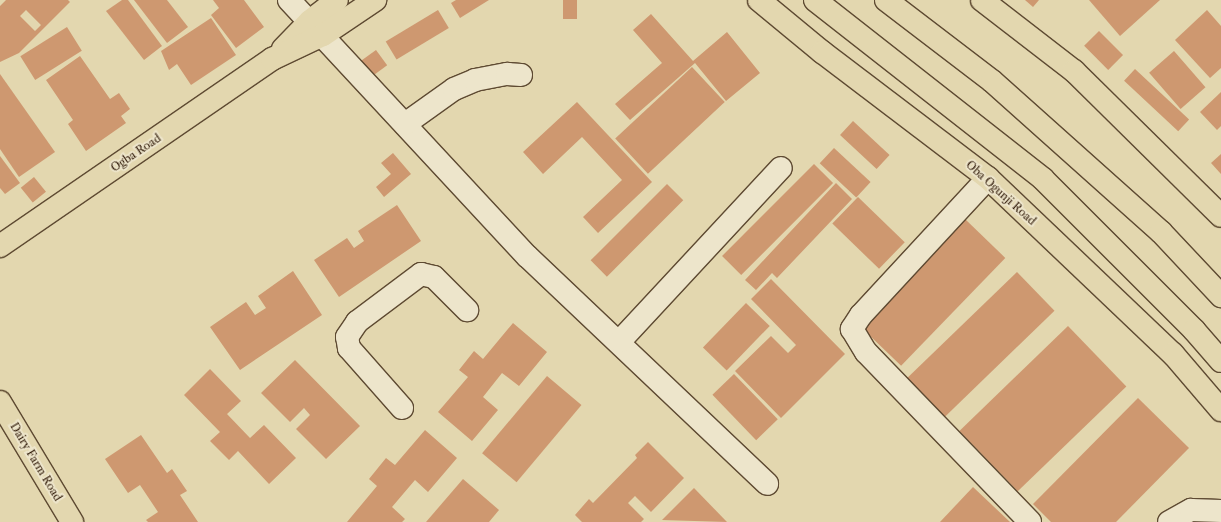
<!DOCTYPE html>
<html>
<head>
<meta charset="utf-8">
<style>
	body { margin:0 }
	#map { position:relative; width:1221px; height:522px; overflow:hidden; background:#e3d7af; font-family:"Libre Caslon Text",serif }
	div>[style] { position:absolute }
	.building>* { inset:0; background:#ce9870; transform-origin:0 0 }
	.roads { filter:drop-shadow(1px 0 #5e4a32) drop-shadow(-1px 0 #5e4a32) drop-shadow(0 1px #5e4a32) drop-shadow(0 -1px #5e4a32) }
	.minor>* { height:22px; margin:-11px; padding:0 11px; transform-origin:11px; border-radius:11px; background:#ede5cb }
	.major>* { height:22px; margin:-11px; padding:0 11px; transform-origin:11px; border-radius:11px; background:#e3d7af }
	span { translate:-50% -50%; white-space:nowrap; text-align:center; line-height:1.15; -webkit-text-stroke:4px #ede5cb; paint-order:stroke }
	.street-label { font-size:11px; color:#311b09 }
</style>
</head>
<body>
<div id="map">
	<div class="building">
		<div style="clip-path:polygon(evenodd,6px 0,68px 0,70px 2px,19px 53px,0 62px,0 6px,6px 0,26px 10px,41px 25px,35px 31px,20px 16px,26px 10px)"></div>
		<div style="clip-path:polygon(122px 0,128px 0,162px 46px,144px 60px,106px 11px)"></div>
		<div style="clip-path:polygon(134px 0,167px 0,188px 27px,167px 43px)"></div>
		<div style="clip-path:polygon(213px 0,244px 0,264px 27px,236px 48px,211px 15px,219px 8px)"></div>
		<div style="clip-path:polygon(456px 0,489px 0,460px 18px,451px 3px)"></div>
		<div style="left:563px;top:0;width:14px;height:19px"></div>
		<div style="clip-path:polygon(1025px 0,1039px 0,1033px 7px)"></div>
		<div style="clip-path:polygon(1089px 0,1160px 0,1120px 36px)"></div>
		<div style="left:438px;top:10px;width:21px;height:61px;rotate:59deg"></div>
		<div style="clip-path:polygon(1207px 10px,1221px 26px,1221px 68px,1210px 78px,1175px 40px)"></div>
		<div style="clip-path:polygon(651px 14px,693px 61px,727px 32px,760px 73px,726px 101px,695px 63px,630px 120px,615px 104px,662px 63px,633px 30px)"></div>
		<div style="clip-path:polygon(211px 18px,236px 55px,191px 85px,177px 64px,169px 70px,161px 51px)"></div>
		<div style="left:67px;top:27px;width:28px;height:55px;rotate:58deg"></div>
		<div style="left:1099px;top:31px;width:34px;height:21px;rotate:45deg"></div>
		<div style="left:376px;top:50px;width:19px;height:27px;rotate:54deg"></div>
		<div style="left:1174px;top:51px;width:48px;height:33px;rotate:49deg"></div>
		<div style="clip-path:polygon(80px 56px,110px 99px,119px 93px,130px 109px,121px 116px,126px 123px,86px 151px,68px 124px,73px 120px,46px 80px)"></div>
		<div style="left:692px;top:67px;width:48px;height:105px;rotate:47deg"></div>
		<div style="left:1135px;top:69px;width:74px;height:16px;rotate:43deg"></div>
		<div style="clip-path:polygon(0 74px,55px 152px,19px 177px,0 149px)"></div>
		<div style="clip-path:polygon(1221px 92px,1221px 126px,1217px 130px,1200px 112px)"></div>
		<div style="clip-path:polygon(577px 102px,652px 182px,598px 233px,583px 217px,622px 180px,582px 137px,543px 174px,523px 152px)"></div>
		<div style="left:853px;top:121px;width:50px;height:19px;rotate:43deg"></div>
		<div style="left:834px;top:148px;width:50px;height:21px;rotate:43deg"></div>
		<div style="clip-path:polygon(393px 153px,411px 174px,384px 197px,376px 187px,391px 174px,381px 163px)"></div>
		<div style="clip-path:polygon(1221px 154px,1221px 174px,1211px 163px)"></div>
		<div style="clip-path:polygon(0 156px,20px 183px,5px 194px,0 188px)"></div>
		<div style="left:814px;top:164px;width:27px;height:130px;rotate:45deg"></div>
		<div style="left:34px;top:177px;width:19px;height:17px;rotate:51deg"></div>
		<div style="clip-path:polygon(836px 183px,852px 199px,777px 278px,772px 273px,756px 290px,745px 280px)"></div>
		<div style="left:667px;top:184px;width:23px;height:108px;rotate:45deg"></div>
		<div style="left:858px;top:197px;width:65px;height:37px;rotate:44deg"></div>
		<div style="clip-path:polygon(397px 205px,421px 241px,339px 297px,314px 260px,347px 238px,354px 248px,364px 241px,358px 231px)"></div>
		<div style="left:965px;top:219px;width:56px;height:150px;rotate:44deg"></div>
		<div style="clip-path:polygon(293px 271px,322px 315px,240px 370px,210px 327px,246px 302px,255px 315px,266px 308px,258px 296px)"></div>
		<div style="left:1017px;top:272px;width:54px;height:153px;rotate:46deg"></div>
		<div style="clip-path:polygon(771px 279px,845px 354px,781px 418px,735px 371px,771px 336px,788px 353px,796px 345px,751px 299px)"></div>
		<div style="left:746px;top:303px;width:33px;height:62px;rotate:44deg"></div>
		<div style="clip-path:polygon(513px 323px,547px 352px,519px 386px,502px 373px,483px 397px,498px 410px,472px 441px,438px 412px,468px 377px,459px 370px,474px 351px,483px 359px)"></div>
		<div style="left:1068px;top:326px;width:84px;height:151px;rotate:46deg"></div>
		<div style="clip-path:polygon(295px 360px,360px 426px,326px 459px,296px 429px,310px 415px,304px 408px,290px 422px,261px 393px)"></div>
		<div style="clip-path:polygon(210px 369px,241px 401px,227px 414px,250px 438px,264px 425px,296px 458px,269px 484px,238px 451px,229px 460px,210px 441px,220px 432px,184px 395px)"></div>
		<div style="left:734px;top:374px;width:63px;height:30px;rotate:46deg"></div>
		<div style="left:547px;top:376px;width:45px;height:101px;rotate:40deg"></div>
		<div style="clip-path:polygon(1138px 398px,1189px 448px,1116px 522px,1051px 522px,1033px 504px)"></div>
		<div style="clip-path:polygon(425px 430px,457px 458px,428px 492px,415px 480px,392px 507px,405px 519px,402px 522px,347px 522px,377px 486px,369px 479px,386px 458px,395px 465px)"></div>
		<div style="clip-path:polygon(141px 435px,167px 473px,172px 469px,187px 491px,180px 495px,198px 522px,148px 522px,146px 520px,158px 512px,140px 485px,128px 493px,105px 459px)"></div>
		<div style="clip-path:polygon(648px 442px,684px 478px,651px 512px,635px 496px,628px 503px,644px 519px,641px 522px,582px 522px,575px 515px,589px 499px,593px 503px,637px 458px,635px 455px)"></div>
		<div style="clip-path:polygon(463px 479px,499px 510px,489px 522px,426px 522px)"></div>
		<div style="clip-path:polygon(973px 487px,1010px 522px,940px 522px)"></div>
		<div style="clip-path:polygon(694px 488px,727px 522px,662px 520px)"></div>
	</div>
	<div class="roads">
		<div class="minor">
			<div style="left:289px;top:0;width:350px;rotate:47.1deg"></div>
			<div style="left:527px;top:256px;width:331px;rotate:43.5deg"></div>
			<div style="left:405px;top:124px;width:60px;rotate:-35.5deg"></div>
			<div style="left:454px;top:89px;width:23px;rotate:-23deg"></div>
			<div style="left:475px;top:80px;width:33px;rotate:-11deg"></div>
			<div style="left:507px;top:74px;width:14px;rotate:4deg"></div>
			<div style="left:988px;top:178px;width:187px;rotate:132.8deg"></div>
			<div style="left:861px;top:315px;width:17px;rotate:123deg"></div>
			<div style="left:852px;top:329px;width:27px;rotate:59deg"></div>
			<div style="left:866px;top:352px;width:236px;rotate:46deg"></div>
			<div style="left:620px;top:341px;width:236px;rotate:-47.1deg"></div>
			<div style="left:402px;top:408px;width:80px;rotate:-131.5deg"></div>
			<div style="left:349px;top:348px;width:11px;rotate:-100deg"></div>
			<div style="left:347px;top:337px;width:18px;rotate:-56deg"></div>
			<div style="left:357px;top:322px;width:80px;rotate:-36.9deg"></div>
			<div style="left:421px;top:274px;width:13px;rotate:13deg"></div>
			<div style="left:434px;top:277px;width:47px;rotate:45deg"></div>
			<div style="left:1169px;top:522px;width:25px;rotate:-29deg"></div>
			<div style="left:1191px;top:510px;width:30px;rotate:2deg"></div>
		</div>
		<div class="major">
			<div style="left:759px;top:0;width:82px;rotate:39.5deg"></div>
			<div style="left:822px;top:52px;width:208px;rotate:37.2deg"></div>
			<div style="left:988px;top:178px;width:255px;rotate:43.6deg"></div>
			<div style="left:1173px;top:354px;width:74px;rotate:49.4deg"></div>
			<div style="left:815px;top:0;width:290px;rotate:38.1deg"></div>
			<div style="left:1043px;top:179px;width:214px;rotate:45deg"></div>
			<div style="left:1194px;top:330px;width:41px;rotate:48.9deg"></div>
			<div style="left:886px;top:0;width:133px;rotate:37.4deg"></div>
			<div style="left:992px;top:81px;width:227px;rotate:41.8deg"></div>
			<div style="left:1161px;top:232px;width:88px;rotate:46.8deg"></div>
			<div style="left:982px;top:0;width:116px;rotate:37.7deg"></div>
			<div style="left:1074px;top:71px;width:206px;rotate:44.6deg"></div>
			<div style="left:283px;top:49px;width:39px;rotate:-46deg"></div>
			<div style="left:310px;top:21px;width:34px;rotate:-38deg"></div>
			<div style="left:0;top:246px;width:330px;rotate:-34.5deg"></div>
			<div style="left:272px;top:59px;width:56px;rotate:-25.2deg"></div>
			<div style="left:323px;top:35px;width:63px;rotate:-33.9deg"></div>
			<div style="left:0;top:402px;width:140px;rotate:59deg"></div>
		</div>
	</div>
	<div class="street-label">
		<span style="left:136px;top:153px;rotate:-34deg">Ogba Road</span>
		<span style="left:1001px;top:193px;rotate:42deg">Oba Ogunji Road</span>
		<span style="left:36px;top:462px;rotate:59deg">Dairy Farm Road</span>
	</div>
</div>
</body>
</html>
